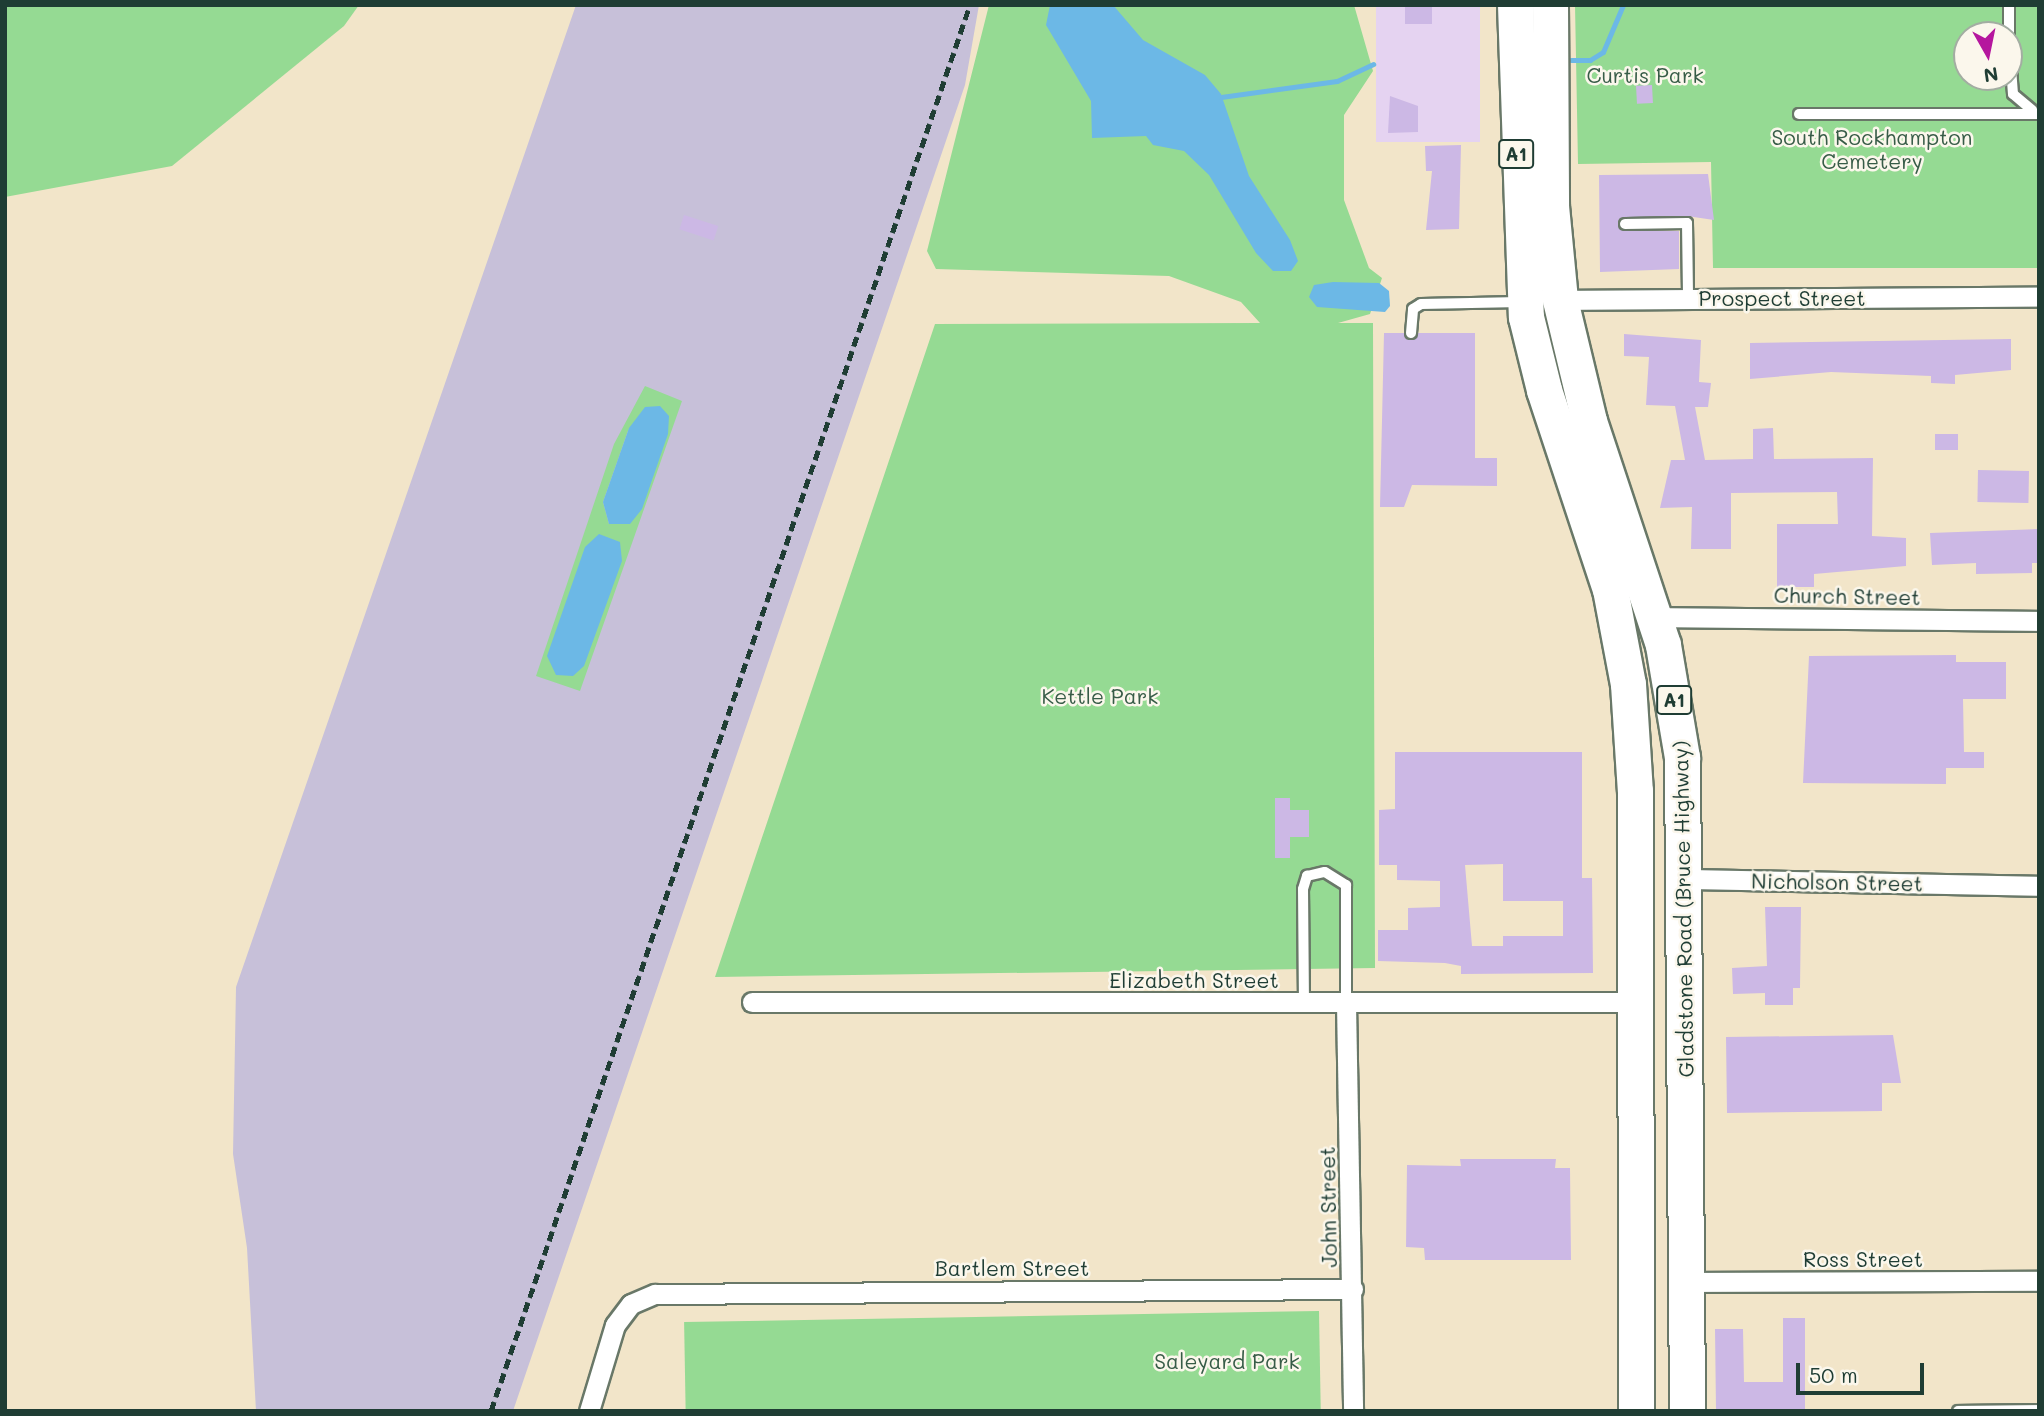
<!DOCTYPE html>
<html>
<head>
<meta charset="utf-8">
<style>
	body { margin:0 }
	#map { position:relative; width:2044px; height:1416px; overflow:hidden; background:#f2e5c9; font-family:Mali,sans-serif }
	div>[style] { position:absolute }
	.built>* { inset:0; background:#e5d3f1; transform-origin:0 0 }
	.industrial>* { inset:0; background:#c7c0d9 }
	.green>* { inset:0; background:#95da93; transform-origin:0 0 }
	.water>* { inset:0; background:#6cb8e6 }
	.stream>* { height:5px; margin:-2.5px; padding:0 2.5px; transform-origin:2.5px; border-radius:2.5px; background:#6cb8e6 }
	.building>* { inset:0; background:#ccb8e5; transform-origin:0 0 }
	.roads { filter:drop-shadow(2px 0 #697868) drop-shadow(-2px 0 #697868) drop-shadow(0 2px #697868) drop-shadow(0 -2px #697868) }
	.lane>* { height:10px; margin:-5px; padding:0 5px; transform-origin:5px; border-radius:5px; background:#fff }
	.street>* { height:19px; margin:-9.5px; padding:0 9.5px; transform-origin:9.5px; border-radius:9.5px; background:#fff }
	.highway>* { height:35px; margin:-17.5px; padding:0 17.5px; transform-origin:17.5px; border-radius:17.5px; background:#fff }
	.rail>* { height:5px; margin-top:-2.5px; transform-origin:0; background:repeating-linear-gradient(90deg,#1f3d34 0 10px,transparent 0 15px) }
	span { translate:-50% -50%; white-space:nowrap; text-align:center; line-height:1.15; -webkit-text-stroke:5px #fbf7ec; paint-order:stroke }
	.shield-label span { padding:2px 5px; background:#fbf7ec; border:2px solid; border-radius:5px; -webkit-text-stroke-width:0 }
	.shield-label { font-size:19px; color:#1f3d34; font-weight:700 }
	.park-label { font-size:21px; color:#375c47 }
	.street-label { font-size:21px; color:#1f3d34 }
	.frame { position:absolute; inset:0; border:7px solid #1f3d34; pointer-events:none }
	.north { position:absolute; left:1953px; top:21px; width:70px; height:70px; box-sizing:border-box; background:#fbf7ec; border:2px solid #a3ada2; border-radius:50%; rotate:171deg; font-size:19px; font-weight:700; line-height:28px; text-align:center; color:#1f3d34 }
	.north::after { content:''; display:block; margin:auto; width:24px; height:32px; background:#b5179e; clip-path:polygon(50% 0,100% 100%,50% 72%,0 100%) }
	.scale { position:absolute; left:1796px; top:1363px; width:128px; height:32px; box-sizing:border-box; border:4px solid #1f3d34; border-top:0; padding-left:9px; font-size:21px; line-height:24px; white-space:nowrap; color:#1f3d34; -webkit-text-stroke:5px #fbf7ec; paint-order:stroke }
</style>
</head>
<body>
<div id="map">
	<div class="built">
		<div style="left:1376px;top:5px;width:104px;height:137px"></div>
	</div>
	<div class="industrial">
		<div style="clip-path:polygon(576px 5px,979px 5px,965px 85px,513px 1411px,256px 1411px,247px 1248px,233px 1154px,236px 987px)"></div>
	</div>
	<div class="green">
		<div style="clip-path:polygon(5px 5px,359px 5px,344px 26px,172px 166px,5px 197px)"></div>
		<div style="clip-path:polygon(989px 5px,1354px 5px,1373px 71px,1344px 115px,1344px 200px,1369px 268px,1382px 278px,1370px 314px,1338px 323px,1373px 323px,1375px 968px,715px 977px,935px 324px,1260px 323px,1241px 302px,1169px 276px,936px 269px,927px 251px)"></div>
		<div style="clip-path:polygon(evenodd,1575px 5px,2039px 5px,2039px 268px,1713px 268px,1711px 162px,1578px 164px,1575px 5px,1967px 35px,2009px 35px,2009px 77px,1967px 77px,1967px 35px)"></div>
		<div style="clip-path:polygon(evenodd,645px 386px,682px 401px,580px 691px,536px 676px,614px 444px,645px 386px,629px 428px,609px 524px,603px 502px,629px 428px)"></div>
		<div style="left:1319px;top:1311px;width:100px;height:635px;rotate:89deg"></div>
	</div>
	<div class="water">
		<div style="clip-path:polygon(1050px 5px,1113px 5px,1143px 40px,1205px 75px,1221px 94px,1249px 176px,1290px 240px,1298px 261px,1291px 271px,1273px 271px,1256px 253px,1209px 175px,1184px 151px,1153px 145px,1146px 136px,1092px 138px,1091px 101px,1046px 25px)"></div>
		<div style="clip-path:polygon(1333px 282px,1379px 283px,1389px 291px,1390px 306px,1385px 312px,1317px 307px,1309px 297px,1314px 285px)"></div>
		<div style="clip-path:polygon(660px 406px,669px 416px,668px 434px,642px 509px,630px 524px,609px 524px,603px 502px,629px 428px,645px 407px)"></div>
		<div style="clip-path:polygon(599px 534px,620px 542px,622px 561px,584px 666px,573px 676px,556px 675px,547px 656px,585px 547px)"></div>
	</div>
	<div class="stream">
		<div style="left:1571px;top:60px;width:19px"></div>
		<div style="left:1590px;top:60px;width:15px;rotate:-32deg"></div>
		<div style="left:1603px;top:52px;width:51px;rotate:-66.9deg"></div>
		<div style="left:1221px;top:97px;width:117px;rotate:-7.9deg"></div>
		<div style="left:1337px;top:81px;width:40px;rotate:-25deg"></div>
	</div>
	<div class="building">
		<div style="left:1405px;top:7px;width:27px;height:17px"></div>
		<div style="left:1652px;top:85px;width:18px;height:16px;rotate:87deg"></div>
		<div style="clip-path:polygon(1390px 96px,1418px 106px,1418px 132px,1388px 133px)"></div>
		<div style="clip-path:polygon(1461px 145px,1459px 229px,1426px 230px,1432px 171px,1426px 171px,1425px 146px)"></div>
		<div style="clip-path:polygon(1708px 174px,1714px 220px,1687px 216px,1618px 221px,1624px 231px,1679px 231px,1679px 269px,1600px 272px,1599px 175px)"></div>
		<div style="left:684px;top:215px;width:36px;height:15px;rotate:18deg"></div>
		<div style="clip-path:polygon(1384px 333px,1404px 333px,1411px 340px,1418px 333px,1475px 333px,1475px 458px,1497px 458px,1497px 486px,1412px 485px,1404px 507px,1380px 507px)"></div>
		<div style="clip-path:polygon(1624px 334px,1701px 340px,1699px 382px,1711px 383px,1708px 407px,1695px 407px,1705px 460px,1753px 459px,1753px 429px,1773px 428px,1774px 459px,1873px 458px,1872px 536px,1906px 538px,1906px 566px,1814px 574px,1814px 587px,1777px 587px,1777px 524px,1838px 524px,1837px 492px,1731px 493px,1731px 549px,1691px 549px,1692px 507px,1660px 508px,1671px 460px,1685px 460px,1675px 406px,1646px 405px,1649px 357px,1624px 356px)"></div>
		<div style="clip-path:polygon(2011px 339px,2011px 370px,1955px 375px,1955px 384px,1931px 383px,1931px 376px,1831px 372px,1750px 379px,1750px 343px)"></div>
		<div style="left:1935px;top:434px;width:23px;height:16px"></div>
		<div style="left:1978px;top:470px;width:51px;height:32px;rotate:1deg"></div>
		<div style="clip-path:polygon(2039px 529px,2039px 563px,2032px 563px,2032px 573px,1976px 574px,1976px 563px,1932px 565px,1930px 533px)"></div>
		<div style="clip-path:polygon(1956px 655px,1956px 662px,2006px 662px,2006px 699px,1963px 699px,1964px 752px,1984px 752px,1984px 768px,1946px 768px,1946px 784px,1803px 783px,1809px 656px)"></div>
		<div style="clip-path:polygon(evenodd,1395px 752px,1582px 752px,1582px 878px,1592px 878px,1593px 973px,1461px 974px,1461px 966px,1445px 963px,1378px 961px,1378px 930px,1408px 930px,1408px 908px,1440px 907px,1440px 881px,1397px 880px,1397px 865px,1379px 865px,1379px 810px,1395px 809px,1395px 752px,1503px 864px,1503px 901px,1563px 901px,1563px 936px,1503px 936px,1503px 946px,1472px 946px,1465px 865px,1503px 864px)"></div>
		<div style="clip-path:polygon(1275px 798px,1290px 798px,1290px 810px,1309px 810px,1309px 837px,1290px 837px,1290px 858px,1275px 858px)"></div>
		<div style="clip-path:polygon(1765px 907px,1801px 907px,1800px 988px,1793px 988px,1793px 1005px,1765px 1005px,1765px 993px,1733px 994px,1732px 968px,1767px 966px)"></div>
		<div style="clip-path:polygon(1893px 1035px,1901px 1083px,1882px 1083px,1882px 1111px,1727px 1113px,1726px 1037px)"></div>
		<div style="clip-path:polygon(1460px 1159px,1556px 1159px,1555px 1168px,1570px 1168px,1571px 1260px,1425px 1260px,1424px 1248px,1406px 1247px,1407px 1165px,1461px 1166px)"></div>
		<div style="clip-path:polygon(1783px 1318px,1805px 1318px,1805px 1409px,1716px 1410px,1715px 1329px,1743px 1329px,1744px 1382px,1783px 1382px)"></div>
	</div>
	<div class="roads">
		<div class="lane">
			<div style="left:2009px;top:5px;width:30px;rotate:90deg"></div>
			<div style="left:2009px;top:41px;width:53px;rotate:85.7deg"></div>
			<div style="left:2013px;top:94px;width:25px;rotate:40deg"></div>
			<div style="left:1799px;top:114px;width:240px"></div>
			<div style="left:1625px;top:224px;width:62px;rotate:-0.9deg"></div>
			<div style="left:1687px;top:223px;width:75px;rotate:89.2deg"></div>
			<div style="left:1411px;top:333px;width:24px;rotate:-85deg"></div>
			<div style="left:1413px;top:309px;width:9px;rotate:-32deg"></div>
			<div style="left:1421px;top:304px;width:100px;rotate:-1.1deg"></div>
			<div style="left:1304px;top:1003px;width:114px;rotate:-90.5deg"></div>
			<div style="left:1303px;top:889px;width:14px;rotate:-73deg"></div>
			<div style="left:1307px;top:876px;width:18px;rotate:-13deg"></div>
			<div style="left:1325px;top:872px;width:25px;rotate:32deg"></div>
			<div style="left:1346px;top:885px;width:118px;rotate:90deg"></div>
			<div style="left:1958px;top:1411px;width:81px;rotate:-0.7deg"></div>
		</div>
		<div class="street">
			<div style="left:1560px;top:300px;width:479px;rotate:-0.4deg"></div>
			<div style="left:1655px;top:617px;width:384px;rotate:0.6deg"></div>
			<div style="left:1686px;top:879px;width:353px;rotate:1.1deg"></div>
			<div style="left:752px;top:1002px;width:883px"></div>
			<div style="left:1346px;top:1003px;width:408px;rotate:89deg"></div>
			<div style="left:1687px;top:1282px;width:352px;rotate:-0.2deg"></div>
			<div style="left:589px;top:1411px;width:90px;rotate:-73.2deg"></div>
			<div style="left:615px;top:1325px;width:26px;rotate:-53deg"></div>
			<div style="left:631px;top:1304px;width:26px;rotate:-23deg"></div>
			<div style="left:655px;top:1294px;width:698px;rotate:-0.41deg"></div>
		</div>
		<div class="highway">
			<div style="left:1515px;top:5px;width:312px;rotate:88deg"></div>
			<div style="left:1526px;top:317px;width:75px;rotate:76.1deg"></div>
			<div style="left:1544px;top:390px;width:210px;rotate:71.7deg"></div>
			<div style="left:1610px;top:589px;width:97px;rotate:79.3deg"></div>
			<div style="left:1628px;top:684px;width:107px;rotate:86.3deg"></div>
			<div style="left:1635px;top:791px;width:620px;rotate:89.91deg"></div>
			<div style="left:1550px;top:5px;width:201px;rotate:89.7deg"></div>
			<div style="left:1551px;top:206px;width:94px;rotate:84.5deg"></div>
			<div style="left:1560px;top:300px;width:124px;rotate:76.5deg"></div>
			<div style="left:1589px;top:421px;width:236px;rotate:71.7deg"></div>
			<div style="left:1663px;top:645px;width:114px;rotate:80.4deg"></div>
			<div style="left:1682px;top:757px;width:654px;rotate:89.56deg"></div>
		</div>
	</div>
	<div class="rail">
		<div style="left:491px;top:1411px;width:1485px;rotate:-71.19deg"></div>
	</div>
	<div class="shield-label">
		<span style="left:1516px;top:154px">A1</span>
		<span style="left:1674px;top:700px">A1</span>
	</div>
	<div class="park-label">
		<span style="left:1645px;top:75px">Curtis Park</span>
		<span style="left:1872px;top:149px">South Rockhampton<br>Cemetery</span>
		<span style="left:1100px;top:696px">Kettle Park</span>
		<span style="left:1227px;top:1361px">Saleyard Park</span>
	</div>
	<div class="street-label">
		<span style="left:1782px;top:298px">Prospect Street</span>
		<span style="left:1847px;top:596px;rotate:1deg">Church Street</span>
		<span style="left:1837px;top:882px;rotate:1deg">Nicholson Street</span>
		<span style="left:1683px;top:909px;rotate:-91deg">Gladstone Road (Bruce Highway)</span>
		<span style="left:1194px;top:980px">Elizabeth Street</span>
		<span style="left:1328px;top:1207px;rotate:-91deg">John Street</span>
		<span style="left:1863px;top:1259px">Ross Street</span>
		<span style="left:1012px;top:1268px">Bartlem Street</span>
	</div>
	<div class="frame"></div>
	<div class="north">N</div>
	<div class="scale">50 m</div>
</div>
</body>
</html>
